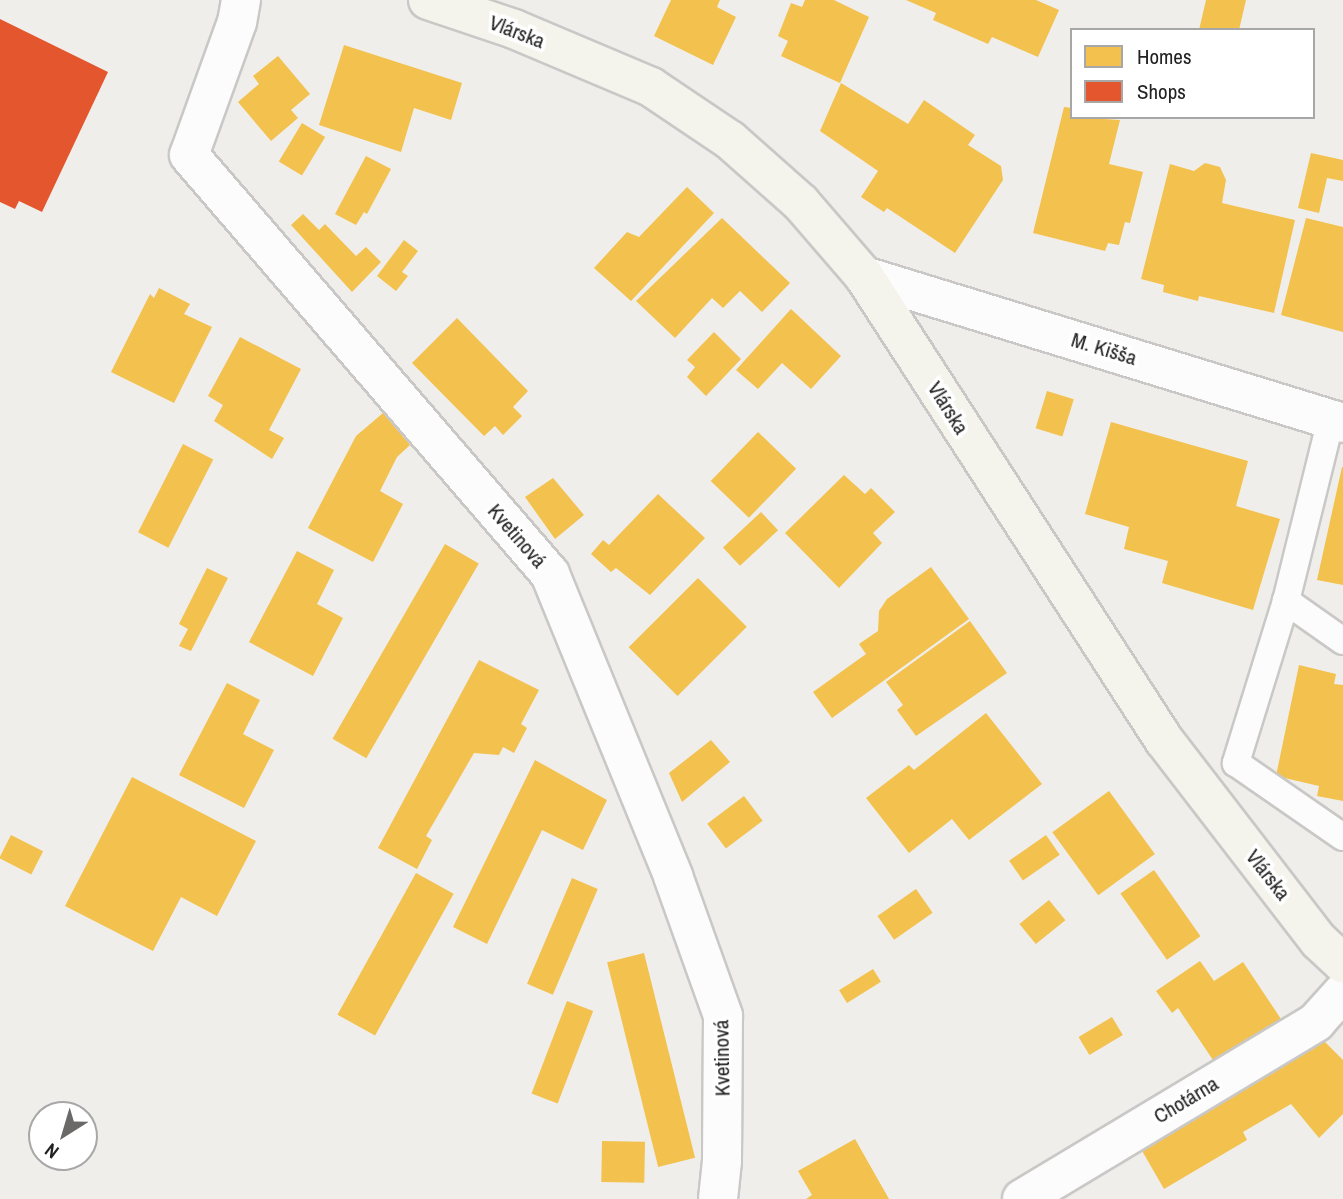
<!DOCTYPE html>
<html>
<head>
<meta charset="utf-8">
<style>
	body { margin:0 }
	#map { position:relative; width:1343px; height:1199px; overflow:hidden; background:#f0eeeb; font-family:"Archivo Narrow",sans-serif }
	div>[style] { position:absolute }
	.homes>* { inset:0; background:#f2c14e; transform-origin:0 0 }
	.shops>* { inset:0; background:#e4572e }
	.roads { filter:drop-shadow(2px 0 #c9c8c7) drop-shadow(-2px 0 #c9c8c7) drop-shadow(0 2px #c9c8c7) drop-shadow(0 -2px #c9c8c7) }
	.service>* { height:26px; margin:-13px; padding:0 13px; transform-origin:13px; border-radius:13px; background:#fdfcfc }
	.minor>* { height:38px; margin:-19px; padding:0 19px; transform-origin:19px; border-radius:19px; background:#fdfcfc }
	.secondary>* { height:38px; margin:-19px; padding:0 19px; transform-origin:19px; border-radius:19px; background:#f4f4ed }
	span { translate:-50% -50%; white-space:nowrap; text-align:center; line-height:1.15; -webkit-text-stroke:7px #fff; paint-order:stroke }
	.street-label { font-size:21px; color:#222 }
	.legend { position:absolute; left:1070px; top:28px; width:245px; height:91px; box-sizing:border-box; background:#fff; border:2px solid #a7a7a7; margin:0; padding:9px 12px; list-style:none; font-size:21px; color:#222 }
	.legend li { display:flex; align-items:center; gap:14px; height:35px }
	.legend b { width:35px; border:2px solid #a7a7a7 }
	.north { position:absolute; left:28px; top:1101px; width:70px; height:70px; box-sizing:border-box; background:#fff; border:2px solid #a7a7a7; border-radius:50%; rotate:217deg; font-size:19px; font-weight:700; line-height:28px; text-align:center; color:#222 }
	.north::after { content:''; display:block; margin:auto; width:24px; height:32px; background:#6a6968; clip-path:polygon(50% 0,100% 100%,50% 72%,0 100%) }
</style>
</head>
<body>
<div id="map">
	<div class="homes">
		<div style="clip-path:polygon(671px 0,720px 0,717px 7px,736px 17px,713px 65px,654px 36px)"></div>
		<div style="clip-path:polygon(805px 0,834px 0,869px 17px,840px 83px,781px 56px,788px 41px,778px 36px,791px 3px,802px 7px)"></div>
		<div style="clip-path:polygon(906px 0,1036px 0,1059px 10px,1038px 57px,992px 37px,988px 44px,933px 20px,936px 13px)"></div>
		<div style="clip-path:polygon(1206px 0,1246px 0,1239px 30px,1199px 30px)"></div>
		<div style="clip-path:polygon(344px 45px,462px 83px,451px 120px,414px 108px,401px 152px,319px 125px)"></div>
		<div style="clip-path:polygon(278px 56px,310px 94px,291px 110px,298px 118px,271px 141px,238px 102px,259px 84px,253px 76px)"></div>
		<div style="clip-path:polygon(841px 83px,908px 124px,924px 100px,975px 135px,968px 145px,1001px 166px,1003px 180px,955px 253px,887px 208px,884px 212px,861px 197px,878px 171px,820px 131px)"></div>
		<div style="clip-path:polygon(1064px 107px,1072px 108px,1072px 117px,1120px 120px,1109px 164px,1143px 172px,1130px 223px,1125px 222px,1119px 245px,1108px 243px,1105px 251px,1033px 233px)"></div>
		<div style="left:302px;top:123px;width:27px;height:45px;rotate:31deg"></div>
		<div style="clip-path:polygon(1311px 153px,1343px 160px,1343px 181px,1327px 178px,1319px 213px,1298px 208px)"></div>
		<div style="clip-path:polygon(366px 156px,391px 169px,367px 214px,364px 212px,356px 225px,335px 214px)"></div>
		<div style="clip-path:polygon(1205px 163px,1220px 167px,1226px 180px,1222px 203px,1295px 220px,1274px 313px,1199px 296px,1198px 301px,1163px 292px,1164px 285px,1141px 279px,1170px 164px,1194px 171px)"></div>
		<div style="clip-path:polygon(687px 187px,714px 213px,631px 301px,594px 268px,627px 232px,639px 237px)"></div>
		<div style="clip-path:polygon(303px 214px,319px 230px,325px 224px,356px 256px,366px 247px,381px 262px,352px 292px,291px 225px)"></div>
		<div style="clip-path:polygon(722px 218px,790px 283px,762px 312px,740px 291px,723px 308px,712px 298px,675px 338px,636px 301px)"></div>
		<div style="clip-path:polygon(1306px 218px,1343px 227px,1343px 332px,1281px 315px)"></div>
		<div style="clip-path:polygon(404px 240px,418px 251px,402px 272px,408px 276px,396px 291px,377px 276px)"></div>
		<div style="clip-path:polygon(159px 288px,190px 304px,184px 314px,212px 327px,174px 403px,111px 372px,150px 294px,154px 298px)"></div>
		<div style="clip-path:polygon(791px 309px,841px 356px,811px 389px,782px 363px,758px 389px,736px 370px)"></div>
		<div style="clip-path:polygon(457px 318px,528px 391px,513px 407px,522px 416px,503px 435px,495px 426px,484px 436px,412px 363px)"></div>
		<div style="clip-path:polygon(714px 332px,741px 359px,706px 396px,687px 377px,695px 367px,687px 360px)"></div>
		<div style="clip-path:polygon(240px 337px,301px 369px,269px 430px,284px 438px,272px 459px,214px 421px,223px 405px,208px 396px)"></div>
		<div style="left:1047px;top:391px;width:28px;height:39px;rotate:17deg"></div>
		<div style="clip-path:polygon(383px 413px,410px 445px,397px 457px,380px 491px,403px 504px,373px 562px,308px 528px,356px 436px)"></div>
		<div style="clip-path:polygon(1111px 422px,1248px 461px,1236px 506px,1280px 519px,1253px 610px,1162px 583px,1168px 561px,1124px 549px,1129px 527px,1085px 514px)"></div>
		<div style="left:758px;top:432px;width:53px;height:68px;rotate:44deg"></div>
		<div style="left:183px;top:444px;width:34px;height:99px;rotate:27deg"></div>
		<div style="clip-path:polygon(1342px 467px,1343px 467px,1343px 585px,1317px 580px)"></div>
		<div style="clip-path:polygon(844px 475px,865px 494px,871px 488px,895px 512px,873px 533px,882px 543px,839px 588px,785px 533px)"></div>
		<div style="clip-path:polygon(553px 478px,584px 515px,555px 539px,525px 497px)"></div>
		<div style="clip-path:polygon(658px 494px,705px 538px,650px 595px,616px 568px,611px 572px,591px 554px,603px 540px,609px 545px)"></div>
		<div style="left:761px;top:512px;width:25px;height:52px;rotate:47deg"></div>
		<div style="left:445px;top:544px;width:39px;height:225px;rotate:30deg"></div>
		<div style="clip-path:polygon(297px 551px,334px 570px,317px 604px,343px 618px,313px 676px,249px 642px)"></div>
		<div style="clip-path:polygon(931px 567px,969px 619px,832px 718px,813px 692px,866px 654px,859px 644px,878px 631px,879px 611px,887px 599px)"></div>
		<div style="clip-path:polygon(207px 568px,228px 578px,191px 651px,179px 646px,188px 629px,179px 624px)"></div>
		<div style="left:698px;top:578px;width:69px;height:98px;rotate:45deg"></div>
		<div style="clip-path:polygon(970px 621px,1007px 673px,916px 736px,897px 710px,903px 705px,886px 682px)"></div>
		<div style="clip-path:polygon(479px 660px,539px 690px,521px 724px,527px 728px,514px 753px,503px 747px,499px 755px,474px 753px,426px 836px,432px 840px,417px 869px,378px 848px)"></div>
		<div style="clip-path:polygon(1299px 665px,1336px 674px,1334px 684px,1343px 685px,1343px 801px,1317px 796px,1319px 786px,1276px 776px)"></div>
		<div style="clip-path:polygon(227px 683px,260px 700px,243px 734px,274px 750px,244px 808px,179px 775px)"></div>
		<div style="clip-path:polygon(986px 713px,1042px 784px,969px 840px,952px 819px,909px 853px,866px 798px,909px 765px,914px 770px)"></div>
		<div style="clip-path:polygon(711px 740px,730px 762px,682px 802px,669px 773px)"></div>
		<div style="clip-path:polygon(535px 760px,607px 800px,583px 850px,542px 830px,487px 944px,453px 927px)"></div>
		<div style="clip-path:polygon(132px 777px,256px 841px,217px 916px,181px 897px,153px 951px,65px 906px)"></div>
		<div style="left:1109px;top:791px;width:78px;height:70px;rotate:54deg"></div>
		<div style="left:744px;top:796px;width:31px;height:46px;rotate:53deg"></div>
		<div style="left:11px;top:835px;width:36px;height:26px;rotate:27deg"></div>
		<div style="left:1046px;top:835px;width:24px;height:45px;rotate:55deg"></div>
		<div style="left:1154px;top:870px;width:81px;height:41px;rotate:55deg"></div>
		<div style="left:416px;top:873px;width:43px;height:162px;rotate:29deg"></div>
		<div style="left:572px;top:878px;width:28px;height:115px;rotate:23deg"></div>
		<div style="left:916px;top:889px;width:29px;height:47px;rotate:55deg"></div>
		<div style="left:1049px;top:900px;width:26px;height:38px;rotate:51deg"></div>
		<div style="left:644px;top:953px;width:211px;height:38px;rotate:76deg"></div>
		<div style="clip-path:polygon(1200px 961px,1214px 981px,1243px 962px,1283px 1022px,1215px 1063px,1178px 1008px,1172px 1013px,1156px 991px)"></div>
		<div style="left:873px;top:969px;width:15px;height:40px;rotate:58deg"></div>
		<div style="left:567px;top:1001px;width:28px;height:99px;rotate:21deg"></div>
		<div style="left:1112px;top:1017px;width:21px;height:39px;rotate:59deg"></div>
		<div style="clip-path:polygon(1323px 1040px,1343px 1060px,1343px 1114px,1319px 1138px,1291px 1104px,1243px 1132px,1247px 1140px,1164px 1189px,1141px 1149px)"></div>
		<div style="clip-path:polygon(855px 1139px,889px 1199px,806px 1199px,812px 1195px,798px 1171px)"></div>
		<div style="left:602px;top:1141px;width:43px;height:41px;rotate:1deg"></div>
	</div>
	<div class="shops">
		<div style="clip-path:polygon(0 19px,108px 72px,42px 212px,19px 201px,15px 209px,0 202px)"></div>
	</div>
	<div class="roads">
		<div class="service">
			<div style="left:1286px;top:601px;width:187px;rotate:-76.1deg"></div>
			<div style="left:1343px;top:641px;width:70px;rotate:-144.9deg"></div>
			<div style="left:1286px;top:601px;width:170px;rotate:107.2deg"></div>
			<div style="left:1236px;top:763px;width:130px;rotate:34.7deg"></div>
		</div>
		<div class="minor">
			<div style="left:241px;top:0;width:22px;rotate:100deg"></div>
			<div style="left:237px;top:22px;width:141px;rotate:109.8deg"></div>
			<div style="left:189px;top:155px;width:553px;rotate:49.25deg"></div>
			<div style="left:550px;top:574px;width:326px;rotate:67.8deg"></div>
			<div style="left:673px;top:876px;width:149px;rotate:70.3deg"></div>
			<div style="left:723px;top:1016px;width:145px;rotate:90.4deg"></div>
			<div style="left:722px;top:1161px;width:38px;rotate:96deg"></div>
			<div style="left:864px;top:276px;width:501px;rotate:17.06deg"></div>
			<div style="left:1022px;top:1199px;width:343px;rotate:-31deg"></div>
			<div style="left:1316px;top:1022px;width:40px;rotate:-48deg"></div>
		</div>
		<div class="secondary">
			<div style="left:428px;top:0;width:91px;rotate:18.6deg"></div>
			<div style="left:514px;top:29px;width:149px;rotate:22.9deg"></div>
			<div style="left:651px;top:87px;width:95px;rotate:33.9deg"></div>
			<div style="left:730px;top:140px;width:95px;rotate:41.6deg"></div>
			<div style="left:801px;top:203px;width:96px;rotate:49.2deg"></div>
			<div style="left:864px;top:276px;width:553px;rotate:57.12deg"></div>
			<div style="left:1164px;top:740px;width:254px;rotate:52.4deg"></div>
			<div style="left:1319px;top:941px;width:33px;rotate:43deg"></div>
		</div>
	</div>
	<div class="street-label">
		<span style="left:517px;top:32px;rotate:21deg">Vlárska</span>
		<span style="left:1104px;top:349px;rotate:17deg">M. Kišša</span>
		<span style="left:948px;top:408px;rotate:58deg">Vlárska</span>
		<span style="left:517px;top:536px;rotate:49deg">Kvetinová</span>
		<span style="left:1268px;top:875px;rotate:52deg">Vlárska</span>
		<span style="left:722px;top:1058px;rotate:-91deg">Kvetinová</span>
		<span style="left:1186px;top:1100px;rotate:-31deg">Chotárna</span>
	</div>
	<ul class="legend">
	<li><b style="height:19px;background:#f2c14e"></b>Homes</li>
	<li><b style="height:19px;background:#e4572e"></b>Shops</li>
	</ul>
	<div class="north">N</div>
</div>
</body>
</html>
